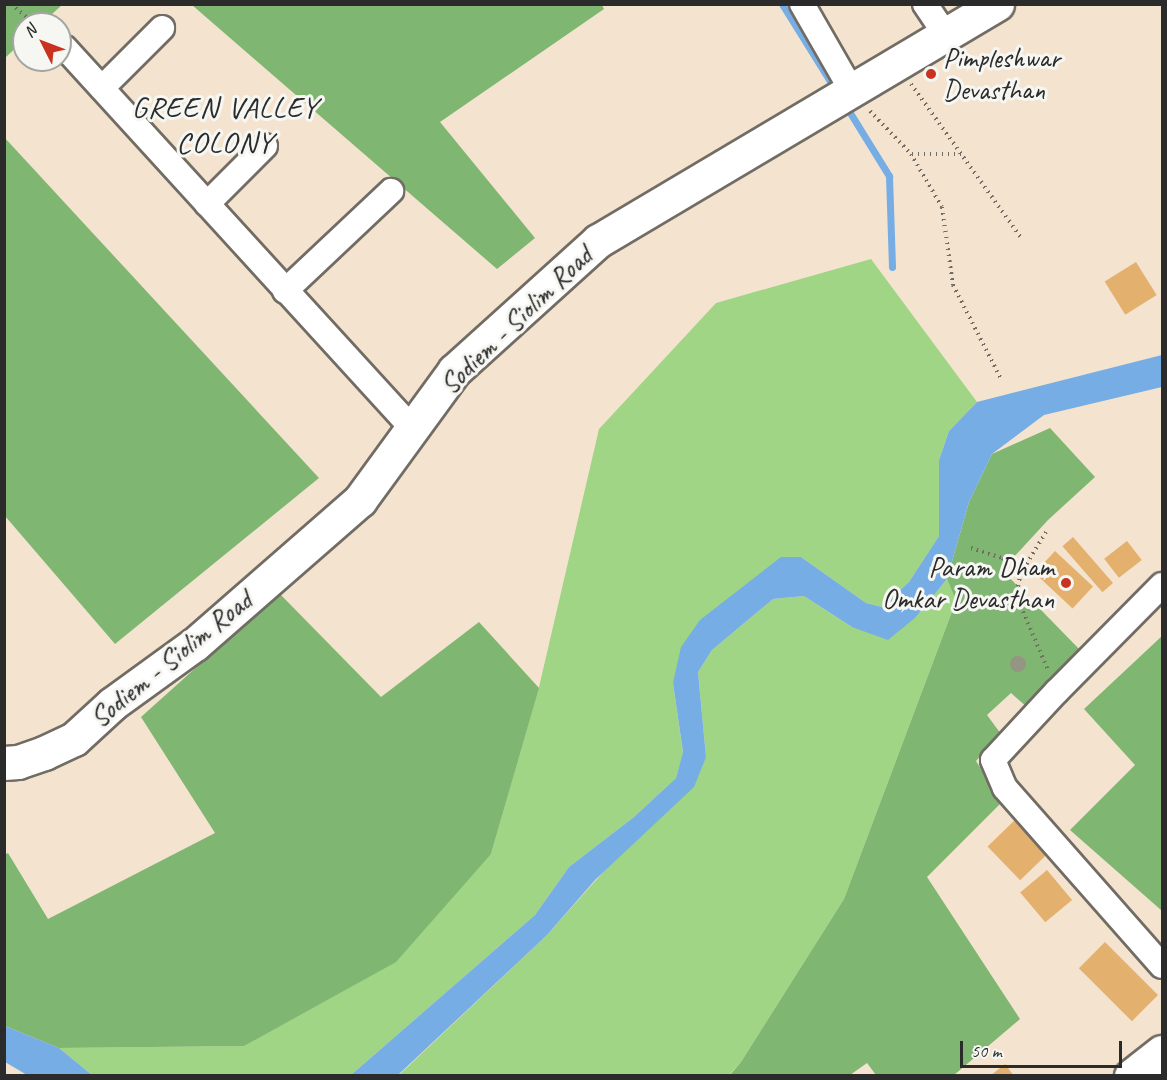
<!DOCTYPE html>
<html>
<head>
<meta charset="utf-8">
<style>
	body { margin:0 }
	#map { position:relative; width:1167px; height:1080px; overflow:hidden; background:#f4e4cf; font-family:Caveat,sans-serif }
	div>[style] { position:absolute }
	.green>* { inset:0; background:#9fd585 }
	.forest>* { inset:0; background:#7fb672 }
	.water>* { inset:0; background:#75ade4 }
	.stream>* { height:7px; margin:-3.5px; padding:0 3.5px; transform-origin:3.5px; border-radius:3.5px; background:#75ade4 }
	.building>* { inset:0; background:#e4b06e; transform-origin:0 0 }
	.path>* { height:4px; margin-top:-2px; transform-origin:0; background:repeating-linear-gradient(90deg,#716c64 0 1.5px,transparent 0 6px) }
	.roads { filter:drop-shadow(2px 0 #716c64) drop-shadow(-2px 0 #716c64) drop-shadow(0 2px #716c64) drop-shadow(0 -2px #716c64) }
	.street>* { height:24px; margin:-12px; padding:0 12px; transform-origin:12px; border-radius:12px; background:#fff }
	.secondary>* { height:33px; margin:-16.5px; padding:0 16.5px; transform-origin:16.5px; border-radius:16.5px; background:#fff }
	.trees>* { width:16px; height:16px; margin:-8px; border-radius:50%; background:#959681 }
	.dots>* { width:16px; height:16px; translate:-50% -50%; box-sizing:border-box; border:3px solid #f6f6f2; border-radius:50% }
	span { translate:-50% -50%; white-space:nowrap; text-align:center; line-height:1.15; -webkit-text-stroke:6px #f6f6f2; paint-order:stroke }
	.poi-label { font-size:28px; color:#2b2b2b }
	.left { translate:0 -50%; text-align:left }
	.right { translate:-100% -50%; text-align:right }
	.street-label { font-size:28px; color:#2b2b2b }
	.neighbourhood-label { font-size:30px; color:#2b2b2b; letter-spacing:1.5px }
	.frame { position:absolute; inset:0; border:6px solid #2b2b2b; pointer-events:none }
	.north { position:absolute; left:12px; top:12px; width:60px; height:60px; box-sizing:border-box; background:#f6f6f2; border:2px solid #a5a5a2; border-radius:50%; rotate:312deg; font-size:16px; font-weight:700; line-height:24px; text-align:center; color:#2b2b2b }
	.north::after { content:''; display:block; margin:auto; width:21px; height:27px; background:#c8321e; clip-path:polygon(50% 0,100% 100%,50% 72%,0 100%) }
	.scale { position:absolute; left:960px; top:1041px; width:162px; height:27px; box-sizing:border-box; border:3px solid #2b2b2b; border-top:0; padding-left:8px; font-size:18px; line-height:21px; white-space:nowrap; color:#2b2b2b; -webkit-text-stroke:4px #f6f6f2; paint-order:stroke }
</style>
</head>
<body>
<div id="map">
	<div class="green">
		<div style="clip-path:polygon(871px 259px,977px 402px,949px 431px,939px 460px,939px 536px,909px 582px,882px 607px,866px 603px,801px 557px,673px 683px,683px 753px,676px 778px,634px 817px,569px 867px,535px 915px,351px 1075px,92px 1075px,59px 1048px,244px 1046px,491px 854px,539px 687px,599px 429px,716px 303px)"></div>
		<div style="clip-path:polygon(947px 579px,956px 601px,844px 899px,741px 1062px,729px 1075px,398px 1076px,547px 935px,706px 757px,698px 672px,712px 650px,773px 599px,804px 596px,852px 627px,916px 617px)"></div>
	</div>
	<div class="forest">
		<div style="clip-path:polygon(5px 4px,62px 4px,62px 5px,41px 24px,24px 24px,24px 40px,5px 58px)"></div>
		<div style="clip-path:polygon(192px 5px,602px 5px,604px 9px,440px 122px,535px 238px,497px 269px)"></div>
		<div style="clip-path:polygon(4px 137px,319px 478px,115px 644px,5px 516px)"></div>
		<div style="clip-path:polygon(1050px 428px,1095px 477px,1048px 520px,1002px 570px,1081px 651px,1027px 707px,1011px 693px,987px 715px,1001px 734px,976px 761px,1002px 802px,927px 877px,1020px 1019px,954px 1075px,876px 1075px,867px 1063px,850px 1075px,729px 1076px,741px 1062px,844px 899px,956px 601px,947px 579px,969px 502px,992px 454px)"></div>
		<div style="clip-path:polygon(279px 593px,381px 697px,479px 622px,539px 688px,491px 854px,396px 962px,244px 1046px,59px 1048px,5px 1026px,4px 855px,8px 853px,48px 919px,215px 833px,141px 717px)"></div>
		<div style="clip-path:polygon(1162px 636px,1162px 909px,1161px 910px,1070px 830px,1135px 765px,1084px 709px)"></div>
	</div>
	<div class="water">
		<div style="clip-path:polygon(1162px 355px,1162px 387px,1044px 415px,992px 454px,969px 502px,947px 579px,916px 617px,888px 640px,852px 627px,804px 596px,773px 599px,712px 650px,698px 672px,706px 757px,694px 787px,596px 879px,547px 935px,398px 1075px,351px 1075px,535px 915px,569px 867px,634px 817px,676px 778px,683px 752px,673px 683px,681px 647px,700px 620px,781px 557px,801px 557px,866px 603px,882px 607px,909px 582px,939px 536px,939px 460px,949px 431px,977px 402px)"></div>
		<div style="clip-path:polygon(5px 1026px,59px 1048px,92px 1075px,27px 1075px,5px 1062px)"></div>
	</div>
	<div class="stream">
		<div style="left:782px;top:4px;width:100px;rotate:58.1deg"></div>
		<div style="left:844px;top:103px;width:86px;rotate:58.3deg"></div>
		<div style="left:889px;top:176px;width:91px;rotate:88.1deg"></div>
	</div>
	<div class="building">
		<div style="left:1136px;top:262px;width:39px;height:37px;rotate:58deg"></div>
		<div style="left:1073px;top:537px;width:61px;height:14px;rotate:49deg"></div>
		<div style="left:1127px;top:541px;width:24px;height:29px;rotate:52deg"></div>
		<div style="left:1055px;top:551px;width:52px;height:30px;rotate:43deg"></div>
		<div style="left:1017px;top:818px;width:47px;height:41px;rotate:46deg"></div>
		<div style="left:1047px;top:870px;width:39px;height:35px;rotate:50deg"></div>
		<div style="left:1105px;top:942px;width:75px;height:37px;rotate:45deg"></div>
		<div style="clip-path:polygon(1005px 1064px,1014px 1076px,990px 1076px)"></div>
	</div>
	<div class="path">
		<div style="left:11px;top:4px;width:31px;rotate:40deg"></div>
		<div style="left:911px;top:84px;width:191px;rotate:54.4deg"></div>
		<div style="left:870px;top:111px;width:59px;rotate:46.4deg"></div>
		<div style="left:911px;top:154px;width:61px;rotate:59.7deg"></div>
		<div style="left:942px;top:207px;width:79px;rotate:82deg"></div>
		<div style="left:953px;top:285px;width:106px;rotate:62.9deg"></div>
		<div style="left:912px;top:154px;width:49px"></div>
		<div style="left:1046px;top:532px;width:48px;rotate:121.4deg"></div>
		<div style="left:1021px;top:573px;width:23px;rotate:103deg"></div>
		<div style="left:1016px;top:595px;width:82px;rotate:66.9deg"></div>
		<div style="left:971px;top:548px;width:33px;rotate:18deg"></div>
		<div style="left:1002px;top:558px;width:24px;rotate:38deg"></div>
	</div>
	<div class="roads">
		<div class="street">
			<div style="left:802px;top:4px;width:100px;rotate:60.1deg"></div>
			<div style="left:925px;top:4px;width:37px;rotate:56deg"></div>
			<div style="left:65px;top:48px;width:515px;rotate:47.6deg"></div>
			<div style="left:102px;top:88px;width:85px;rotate:-45deg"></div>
			<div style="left:207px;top:204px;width:82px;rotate:-45deg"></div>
			<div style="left:285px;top:291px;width:146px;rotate:-43.3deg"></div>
			<div style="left:1162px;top:585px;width:149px;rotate:134.7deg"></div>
			<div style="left:1057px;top:691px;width:94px;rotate:132.8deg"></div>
			<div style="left:993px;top:760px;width:30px;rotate:67deg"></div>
			<div style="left:1005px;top:788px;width:237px;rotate:48.6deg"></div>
		</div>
		<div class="secondary">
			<div style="left:4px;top:763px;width:14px;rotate:-4deg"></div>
			<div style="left:18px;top:762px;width:28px;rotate:-19deg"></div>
			<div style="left:44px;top:753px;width:33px;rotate:-25deg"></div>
			<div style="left:74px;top:739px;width:52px;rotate:-42.6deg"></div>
			<div style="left:112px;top:704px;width:102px;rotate:-35.9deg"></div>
			<div style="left:195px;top:644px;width:219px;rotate:-41.1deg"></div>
			<div style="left:360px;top:500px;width:160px;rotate:-53.9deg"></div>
			<div style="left:454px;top:371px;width:194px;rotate:-42.1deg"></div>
			<div style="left:598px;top:241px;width:464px;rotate:-30.7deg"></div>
			<div style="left:1131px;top:1076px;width:39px;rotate:-38deg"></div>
		</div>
	</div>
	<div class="trees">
		<div style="left:1018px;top:664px"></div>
	</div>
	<div class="dots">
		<div style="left:931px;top:74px;background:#c8321e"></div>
		<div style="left:1066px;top:583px;background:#c8321e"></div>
	</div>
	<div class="poi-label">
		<span class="left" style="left:943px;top:74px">Pimpleshwar<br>Devasthan</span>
		<span class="right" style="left:1054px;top:583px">Param Dham<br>Omkar Devasthan</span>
	</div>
	<div class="street-label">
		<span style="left:516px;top:320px;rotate:-44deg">Sodiem - Siolim Road</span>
		<span style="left:171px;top:659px;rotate:-39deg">Sodiem - Siolim Road</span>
	</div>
	<div class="neighbourhood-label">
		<span style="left:225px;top:124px">GREEN VALLEY<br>COLONY</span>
	</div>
	<div class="frame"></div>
	<div class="north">N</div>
	<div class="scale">50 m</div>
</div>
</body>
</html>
